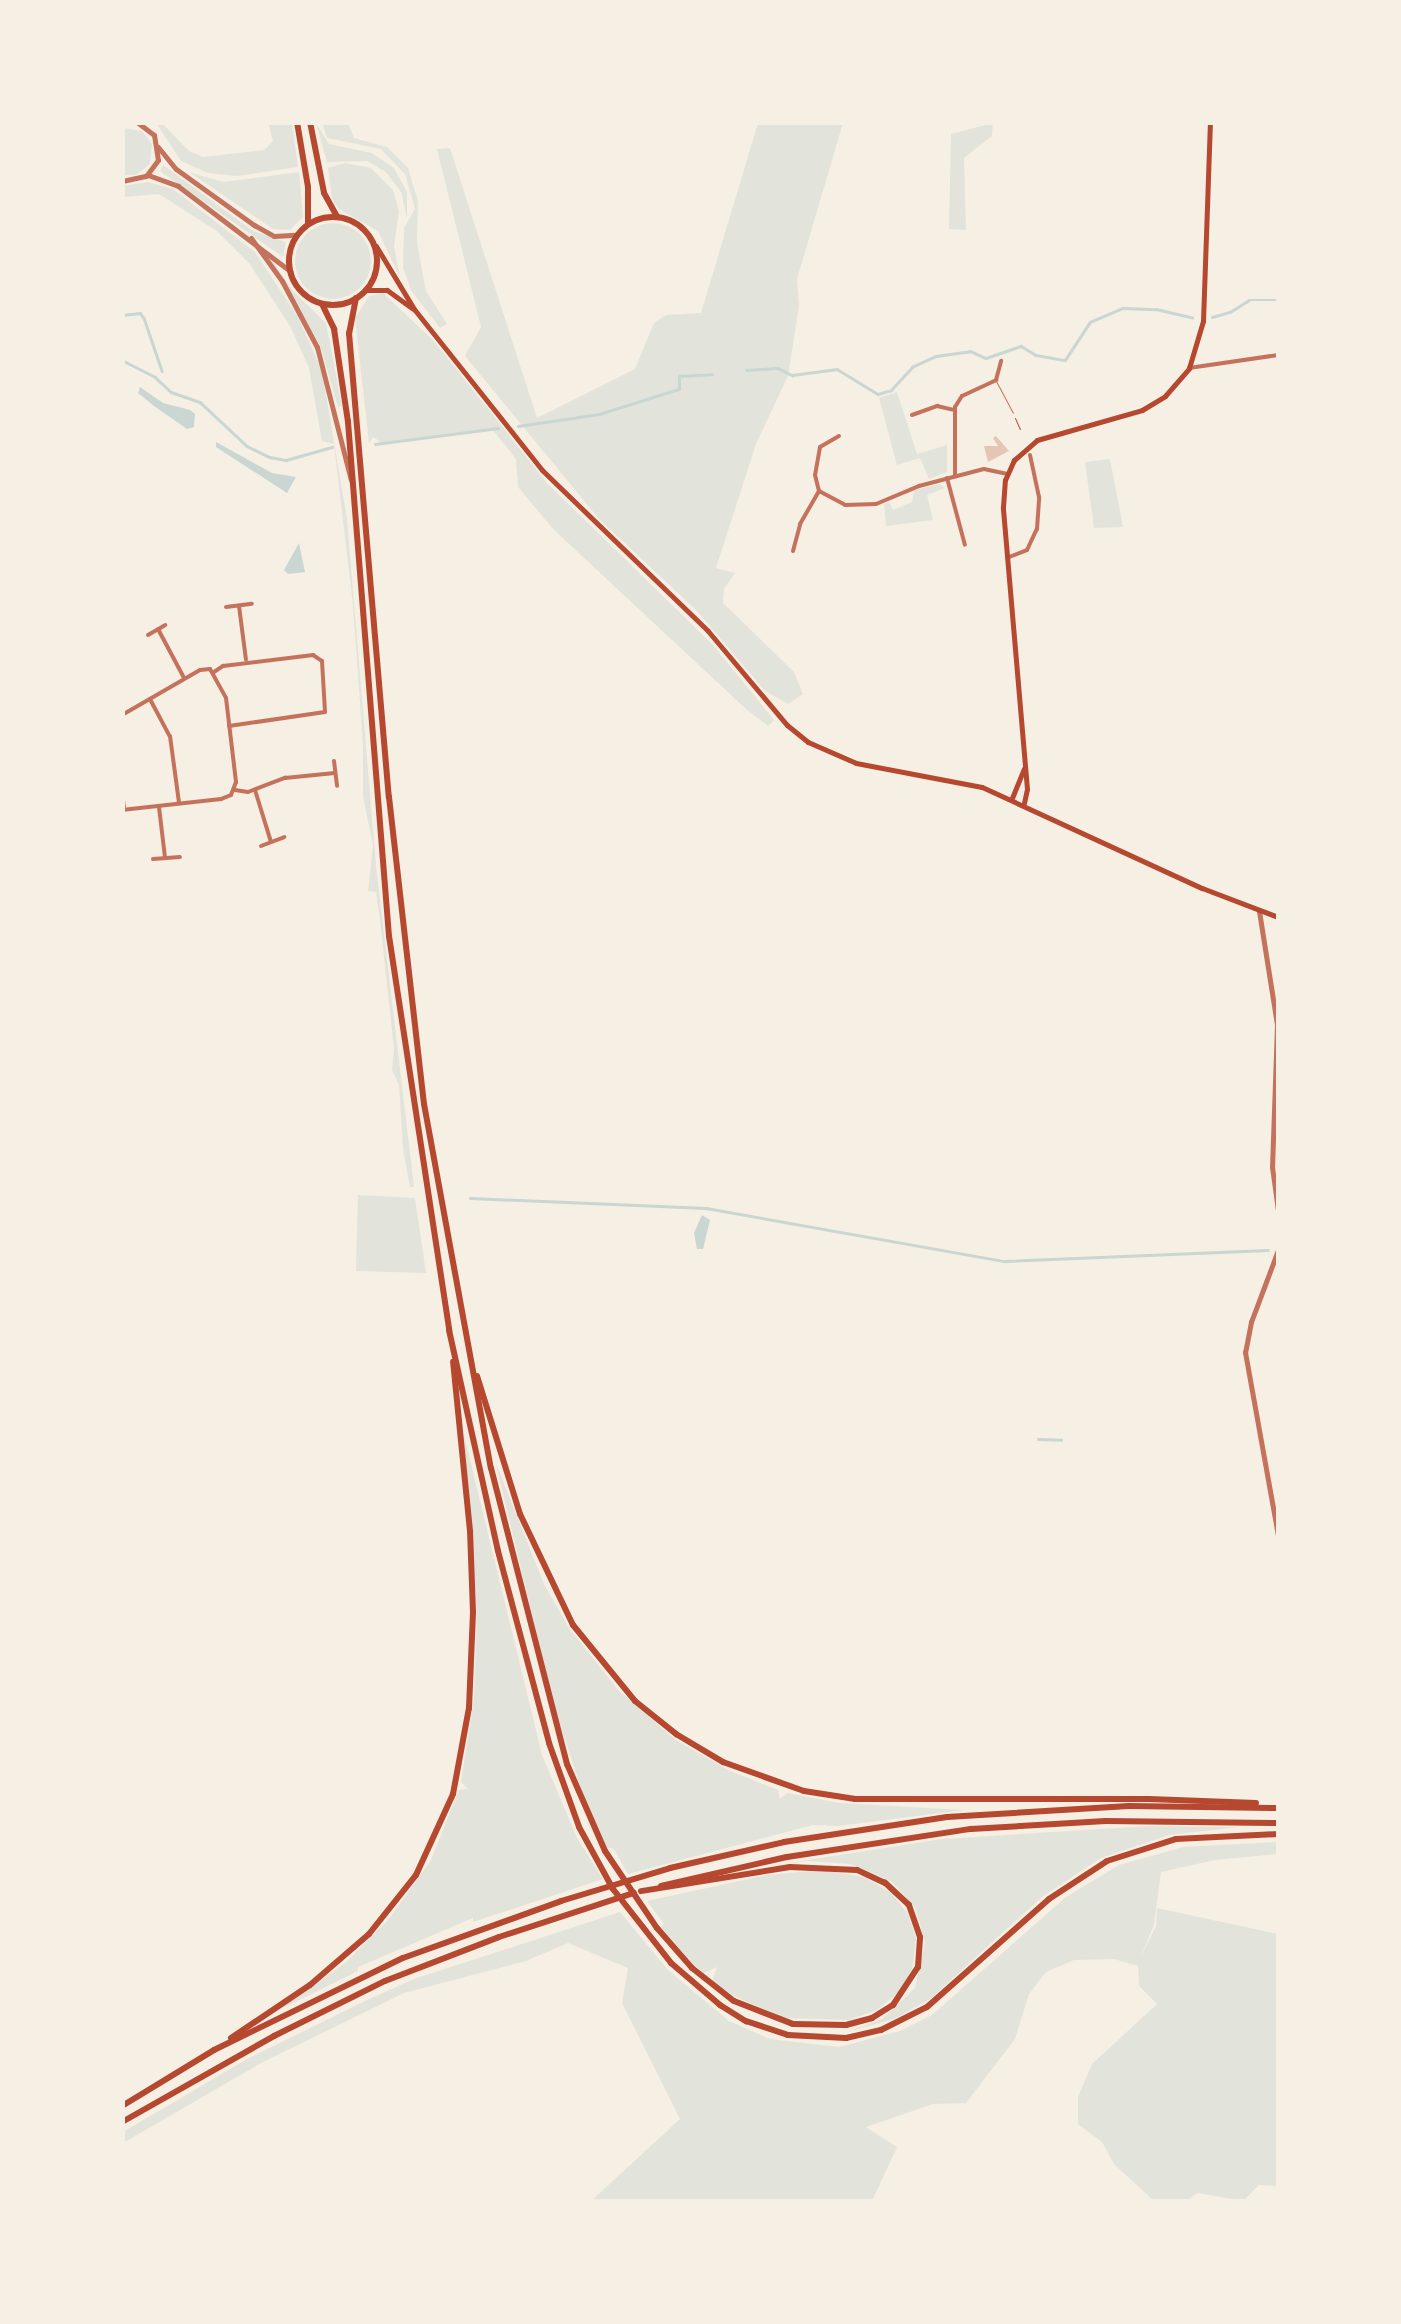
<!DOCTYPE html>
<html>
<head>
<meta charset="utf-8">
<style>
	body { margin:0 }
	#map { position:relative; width:1401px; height:2324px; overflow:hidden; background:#f6efe4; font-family:Raleway,sans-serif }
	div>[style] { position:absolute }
	.green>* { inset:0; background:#e2e4dc }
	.round { border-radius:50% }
	.water>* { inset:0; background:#c9d6d2 }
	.stream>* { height:2.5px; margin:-1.25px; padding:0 1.25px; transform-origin:1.25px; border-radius:1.25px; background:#c9d6d2 }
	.building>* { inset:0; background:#e6c5b7 }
	.path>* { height:1px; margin:-0.5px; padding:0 0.5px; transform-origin:0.5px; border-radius:0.5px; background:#b5482f }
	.service>* { height:1px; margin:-0.5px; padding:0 0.5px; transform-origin:0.5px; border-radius:0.5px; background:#c5725c }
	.minor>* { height:4px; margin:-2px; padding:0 2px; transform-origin:2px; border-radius:2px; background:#c5725c }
	.tertiary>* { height:5px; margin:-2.5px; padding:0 2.5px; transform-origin:2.5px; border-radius:2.5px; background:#c5725c }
	.secondary>* { height:5px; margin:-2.5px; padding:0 2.5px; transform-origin:2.5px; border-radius:2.5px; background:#b5482f }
	.trunk>* { height:6px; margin:-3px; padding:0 3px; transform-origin:3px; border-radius:3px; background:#b5482f }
	.trunk>.ring { margin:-3px; padding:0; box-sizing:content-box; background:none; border:6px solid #b5482f; border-radius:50% }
	span { translate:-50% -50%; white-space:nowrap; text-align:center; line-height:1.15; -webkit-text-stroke:8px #f6efe4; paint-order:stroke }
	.frame { position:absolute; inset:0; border:125px solid #f6efe4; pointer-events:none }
</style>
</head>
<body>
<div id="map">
	<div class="green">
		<div style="clip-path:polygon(156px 123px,162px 123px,189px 151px,203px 157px,264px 150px,273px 141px,268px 123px,292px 123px,298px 167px,237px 176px,208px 173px,181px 161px)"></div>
		<div style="clip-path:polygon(316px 123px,329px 144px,372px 153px,394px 168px,407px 192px,407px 218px,401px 192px,386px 172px,367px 161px,327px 162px)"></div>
		<div style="clip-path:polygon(322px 123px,348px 123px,354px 138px,387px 147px,408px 168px,418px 201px,417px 243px,426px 291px,447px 324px,440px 328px,411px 290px,403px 267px,404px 228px,415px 209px,405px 174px,381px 149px,327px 138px)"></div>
		<div style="clip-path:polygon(758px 123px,843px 123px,797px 279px,799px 306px,788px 376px,756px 444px,716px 568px,735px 573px,724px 589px,723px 603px,794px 672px,803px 694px,788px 704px,765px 691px,696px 610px,599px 519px,465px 356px,481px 327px,437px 149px,450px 148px,537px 418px,635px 369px,654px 323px,666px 315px,701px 313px)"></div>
		<div style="clip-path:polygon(993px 123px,992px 136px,964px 158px,966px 230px,949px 229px,951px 134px)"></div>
		<div style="clip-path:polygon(123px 128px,142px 131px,152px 144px,150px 164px,136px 175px,123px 175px)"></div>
		<div style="clip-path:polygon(345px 163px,371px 168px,393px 190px,399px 211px,394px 246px,400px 278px,378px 231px,339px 209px,332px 199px,328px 168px)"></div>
		<div style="clip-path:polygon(163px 165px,253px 231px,286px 242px,283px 257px,160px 171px)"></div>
		<div style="clip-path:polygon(189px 172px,223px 182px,299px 172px,303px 217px,290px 230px,273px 229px)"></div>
		<div style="clip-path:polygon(148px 182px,173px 189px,255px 252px,298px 317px,322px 371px,347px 519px,376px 866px,414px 1187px,410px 1187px,403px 1149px,399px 1085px,392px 1070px,394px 1049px,380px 920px,376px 892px,368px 891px,373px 845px,363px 797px,363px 744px,353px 605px,334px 444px,322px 441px,309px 368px,290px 326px,249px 263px,217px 231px,159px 194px,123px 197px,123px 186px)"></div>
		<div class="round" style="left:295px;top:223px;width:76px;height:76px"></div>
		<div style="clip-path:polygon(266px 252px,293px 291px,326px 323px,342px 406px,338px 407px,320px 345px)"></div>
		<div style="clip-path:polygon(383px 293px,433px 340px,548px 484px,713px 645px,774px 720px,768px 726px,746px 709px,553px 529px,518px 487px,516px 459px,492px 429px,384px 444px,373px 437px,369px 443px,355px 318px,369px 296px)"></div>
		<div style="clip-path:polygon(897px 392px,917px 454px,947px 445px,947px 472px,929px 479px,920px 458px,897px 465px,879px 398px)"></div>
		<div style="clip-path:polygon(1110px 459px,1123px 527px,1094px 528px,1085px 462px)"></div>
		<div style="clip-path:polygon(940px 484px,945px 488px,927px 495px,933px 520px,886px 526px,884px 504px,889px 502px,893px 510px,912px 502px,914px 490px)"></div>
		<div style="clip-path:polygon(358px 1195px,415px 1198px,426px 1273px,356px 1271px)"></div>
		<div style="clip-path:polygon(464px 1435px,542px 1755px,577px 1838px,603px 1879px,473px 1922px,473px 1918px,358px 1967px,358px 1971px,279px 2010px,346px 1962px,388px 1920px,431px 1860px,459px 1790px,468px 1789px,461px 1782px,474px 1698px,477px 1614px)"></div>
		<div style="clip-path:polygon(495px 1461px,544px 1584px,569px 1628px,619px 1691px,676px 1740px,728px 1770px,778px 1790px,780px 1799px,787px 1793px,840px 1803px,964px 1810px,838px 1826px,813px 1825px,628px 1874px,614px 1849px,606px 1847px,584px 1797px,555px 1709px)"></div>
		<div style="clip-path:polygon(1149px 1826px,1238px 1827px,1169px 1835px,1101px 1858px,1042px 1897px,930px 1999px,894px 2019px,847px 2032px,882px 2019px,915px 1988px,925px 1942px,915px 1907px,891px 1881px,850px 1864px,807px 1861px,763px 1867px,942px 1839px)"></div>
		<div style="clip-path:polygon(1278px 1842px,1278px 1854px,1215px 1860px,1161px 1872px,1154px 1925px,1140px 1958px,1156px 1926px,1157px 1908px,1278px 1934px,1278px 2186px,1259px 2185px,1243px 2201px,1198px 2193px,1186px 2201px,1154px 2201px,1114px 2164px,1102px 2142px,1078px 2124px,1078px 2097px,1092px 2064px,1157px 2004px,1139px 1986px,1138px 1966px,1114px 1959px,1074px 1960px,1046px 1972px,1029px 1994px,1015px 2039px,966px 2103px,933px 2104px,866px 2127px,897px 2147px,872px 2201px,591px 2201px,680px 2119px,622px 2003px,628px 1968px,568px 1943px,526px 1961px,404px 1993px,261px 2063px,123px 2143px,123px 2132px,247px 2059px,365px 2001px,414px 1979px,620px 1912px,668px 1970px,729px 2021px,770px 2039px,839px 2047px,900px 2031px,932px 2015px,1066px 1897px,1119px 1865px,1183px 1847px)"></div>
		<div style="clip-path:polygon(822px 1870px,865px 1877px,891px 1893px,908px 1914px,916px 1938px,912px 1971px,900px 1991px,877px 2010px,849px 2020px,783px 2018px,734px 1996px,712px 1981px,717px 1967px,704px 1973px,691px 1962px,661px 1927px,664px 1924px,647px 1901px,766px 1875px)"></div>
	</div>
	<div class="water">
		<div style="clip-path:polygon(140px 387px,163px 403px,190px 410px,195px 414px,194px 427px,187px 429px,154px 406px,138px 393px)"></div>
		<div style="clip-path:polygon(216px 442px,272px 473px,296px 477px,287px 493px,216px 447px)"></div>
		<div style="clip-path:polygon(299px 543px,305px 572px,288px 574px,284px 570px)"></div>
		<div style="clip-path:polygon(702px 1215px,710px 1220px,703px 1249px,697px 1249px,694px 1233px)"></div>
	</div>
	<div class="stream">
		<div style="left:122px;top:315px;width:18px;rotate:-6deg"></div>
		<div style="left:140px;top:313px;width:6px;rotate:51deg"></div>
		<div style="left:144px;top:318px;width:56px;rotate:71.2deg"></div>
		<div style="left:1212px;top:317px;width:19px;rotate:-16deg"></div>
		<div style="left:1230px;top:312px;width:22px;rotate:-32deg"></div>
		<div style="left:1249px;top:300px;width:29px"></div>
		<div style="left:122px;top:360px;width:37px;rotate:27deg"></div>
		<div style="left:155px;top:377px;width:22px;rotate:43deg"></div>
		<div style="left:171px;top:392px;width:31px;rotate:19deg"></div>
		<div style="left:200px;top:402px;width:64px;rotate:43.1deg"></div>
		<div style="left:247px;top:446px;width:25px;rotate:26deg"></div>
		<div style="left:270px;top:457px;width:16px;rotate:11deg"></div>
		<div style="left:286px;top:460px;width:48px;rotate:-15.8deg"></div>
		<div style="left:746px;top:370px;width:32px;rotate:-4deg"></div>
		<div style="left:778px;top:368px;width:16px;rotate:27deg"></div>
		<div style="left:792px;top:375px;width:45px;rotate:-7.6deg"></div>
		<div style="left:837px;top:369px;width:48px;rotate:31.4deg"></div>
		<div style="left:878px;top:394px;width:10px;rotate:-17deg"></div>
		<div style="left:890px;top:391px;width:33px;rotate:-47deg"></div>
		<div style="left:912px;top:367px;width:26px;rotate:-25deg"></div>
		<div style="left:936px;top:356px;width:34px;rotate:-8deg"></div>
		<div style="left:970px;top:351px;width:17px;rotate:24deg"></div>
		<div style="left:986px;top:358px;width:37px;rotate:-19deg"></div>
		<div style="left:1021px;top:346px;width:17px;rotate:31deg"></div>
		<div style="left:1036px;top:355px;width:29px;rotate:10deg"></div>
		<div style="left:1065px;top:360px;width:45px;rotate:-56.7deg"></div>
		<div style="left:1090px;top:322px;width:36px;rotate:-23deg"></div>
		<div style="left:1123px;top:308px;width:33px;rotate:2deg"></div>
		<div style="left:1156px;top:309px;width:37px;rotate:13deg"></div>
		<div style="left:518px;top:426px;width:82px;rotate:-8.4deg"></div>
		<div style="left:599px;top:414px;width:84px;rotate:-17.4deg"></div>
		<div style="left:679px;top:389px;width:13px;rotate:-90deg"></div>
		<div style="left:679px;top:376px;width:33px;rotate:-3deg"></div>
		<div style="left:375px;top:444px;width:124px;rotate:-7.4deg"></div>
		<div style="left:470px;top:1198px;width:236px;rotate:2.4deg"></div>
		<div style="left:706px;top:1208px;width:304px;rotate:10.1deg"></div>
		<div style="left:1005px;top:1261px;width:263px;rotate:-2.4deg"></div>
		<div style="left:1038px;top:1439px;width:23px;rotate:2deg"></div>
	</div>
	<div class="building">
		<div style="clip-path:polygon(996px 436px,1009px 451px,988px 462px,984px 446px,998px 446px,993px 438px)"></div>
	</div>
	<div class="path">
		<div style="left:1015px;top:418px;width:12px;rotate:66deg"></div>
	</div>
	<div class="service">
		<div style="left:996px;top:381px;width:36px;rotate:62deg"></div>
		<div style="left:122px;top:783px;width:24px;rotate:83deg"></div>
	</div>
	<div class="minor">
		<div style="left:1189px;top:368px;width:90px;rotate:-8.3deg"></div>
		<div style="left:912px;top:415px;width:27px;rotate:-20deg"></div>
		<div style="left:937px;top:406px;width:17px;rotate:13deg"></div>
		<div style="left:839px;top:436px;width:22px;rotate:150deg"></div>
		<div style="left:820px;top:447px;width:28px;rotate:100deg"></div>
		<div style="left:815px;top:475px;width:16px;rotate:76deg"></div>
		<div style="left:819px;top:491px;width:30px;rotate:28deg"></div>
		<div style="left:845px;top:505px;width:31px;rotate:-2deg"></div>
		<div style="left:876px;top:504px;width:47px;rotate:-22.7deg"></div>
		<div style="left:919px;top:486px;width:67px;rotate:-14.7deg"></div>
		<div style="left:984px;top:469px;width:24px;rotate:12deg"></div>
		<div style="left:955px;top:476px;width:69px;rotate:-90deg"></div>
		<div style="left:955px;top:407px;width:13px;rotate:-58deg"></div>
		<div style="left:962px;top:396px;width:38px;rotate:-25deg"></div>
		<div style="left:996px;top:380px;width:20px;rotate:-75deg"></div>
		<div style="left:947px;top:478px;width:69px;rotate:75deg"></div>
		<div style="left:793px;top:551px;width:28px;rotate:-75deg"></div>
		<div style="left:800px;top:524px;width:38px;rotate:-60deg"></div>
		<div style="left:1009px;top:557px;width:19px;rotate:-21deg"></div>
		<div style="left:1027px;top:550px;width:23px;rotate:-65deg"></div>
		<div style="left:1037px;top:529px;width:32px;rotate:-86deg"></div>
		<div style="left:1039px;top:497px;width:43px;rotate:-102.1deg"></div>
		<div style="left:239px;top:606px;width:54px;rotate:82.6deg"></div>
		<div style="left:226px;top:607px;width:26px;rotate:-7deg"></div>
		<div style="left:158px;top:629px;width:55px;rotate:62deg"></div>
		<div style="left:148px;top:635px;width:20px;rotate:-30deg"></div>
		<div style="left:214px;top:672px;width:11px;rotate:-34deg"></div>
		<div style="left:223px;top:666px;width:91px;rotate:-7deg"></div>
		<div style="left:313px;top:655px;width:11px;rotate:34deg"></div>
		<div style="left:322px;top:661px;width:51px;rotate:86.6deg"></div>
		<div style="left:325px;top:712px;width:97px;rotate:171.7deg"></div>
		<div style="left:151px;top:701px;width:40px;rotate:62deg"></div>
		<div style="left:170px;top:736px;width:68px;rotate:82.3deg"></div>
		<div style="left:122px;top:715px;width:90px;rotate:-30deg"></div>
		<div style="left:200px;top:670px;width:10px;rotate:-6deg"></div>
		<div style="left:210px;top:669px;width:33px;rotate:61deg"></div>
		<div style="left:226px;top:698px;width:85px;rotate:83.2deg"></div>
		<div style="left:236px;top:782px;width:14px;rotate:111deg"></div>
		<div style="left:231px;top:795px;width:11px;rotate:158deg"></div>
		<div style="left:221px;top:799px;width:100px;rotate:173.7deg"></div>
		<div style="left:334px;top:761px;width:25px;rotate:83deg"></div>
		<div style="left:235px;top:790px;width:13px;rotate:9deg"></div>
		<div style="left:248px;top:792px;width:40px;rotate:-21deg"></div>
		<div style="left:285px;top:778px;width:50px;rotate:-5.7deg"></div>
		<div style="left:255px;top:790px;width:54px;rotate:72.9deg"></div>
		<div style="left:159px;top:807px;width:50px;rotate:83.2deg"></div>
		<div style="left:261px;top:846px;width:25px;rotate:-21deg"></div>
		<div style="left:153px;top:859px;width:27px;rotate:-4deg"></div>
	</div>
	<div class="tertiary">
		<div style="left:158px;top:147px;width:28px;rotate:51deg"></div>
		<div style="left:176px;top:169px;width:96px;rotate:35.7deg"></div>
		<div style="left:254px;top:225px;width:23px;rotate:29deg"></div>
		<div style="left:274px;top:236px;width:22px;rotate:-3deg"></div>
		<div style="left:148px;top:175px;width:32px;rotate:20deg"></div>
		<div style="left:178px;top:186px;width:141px;rotate:37.2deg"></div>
		<div style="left:122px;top:181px;width:25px;rotate:-12deg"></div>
		<div style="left:146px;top:176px;width:20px;rotate:-53deg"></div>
		<div style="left:158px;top:160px;width:25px;rotate:-99deg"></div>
		<div style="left:154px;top:135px;width:21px;rotate:-143deg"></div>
		<div style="left:251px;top:238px;width:53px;rotate:54.2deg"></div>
		<div style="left:282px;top:281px;width:75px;rotate:62.1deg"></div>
		<div style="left:317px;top:347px;width:137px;rotate:75.7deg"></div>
		<div style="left:1259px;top:911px;width:115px;rotate:81deg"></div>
		<div style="left:1277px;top:1025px;width:142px;rotate:92deg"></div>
		<div style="left:1272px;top:1167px;width:43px;rotate:82.1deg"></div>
		<div style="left:1278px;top:1250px;width:77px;rotate:110.6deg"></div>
		<div style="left:1251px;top:1322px;width:31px;rotate:101deg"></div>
		<div style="left:1245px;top:1352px;width:187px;rotate:79.8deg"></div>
	</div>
	<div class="secondary">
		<div style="left:376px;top:246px;width:74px;rotate:58.9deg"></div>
		<div style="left:414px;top:309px;width:206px;rotate:51.5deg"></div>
		<div style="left:542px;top:470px;width:231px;rotate:44.1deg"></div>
		<div style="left:708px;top:631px;width:123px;rotate:50deg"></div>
		<div style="left:787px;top:725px;width:27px;rotate:39deg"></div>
		<div style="left:808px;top:742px;width:52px;rotate:23.6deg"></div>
		<div style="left:856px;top:763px;width:128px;rotate:10.8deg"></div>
		<div style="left:982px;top:787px;width:242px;rotate:24.7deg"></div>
		<div style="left:1202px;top:888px;width:81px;rotate:20.9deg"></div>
		<div style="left:366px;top:290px;width:21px"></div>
		<div style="left:387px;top:290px;width:31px;rotate:36deg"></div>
		<div style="left:1012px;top:798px;width:32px;rotate:-68deg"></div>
		<div style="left:1024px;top:803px;width:14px;rotate:-78deg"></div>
		<div style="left:1027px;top:789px;width:283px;rotate:-94.9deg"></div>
		<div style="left:1003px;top:507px;width:27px;rotate:-86deg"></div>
		<div style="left:1005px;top:480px;width:22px;rotate:-66deg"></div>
		<div style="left:1014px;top:460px;width:30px;rotate:-41deg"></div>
		<div style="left:1037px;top:440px;width:109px;rotate:-15.9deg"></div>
		<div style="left:1142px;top:410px;width:27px;rotate:-31deg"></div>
		<div style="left:1165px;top:396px;width:37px;rotate:-49deg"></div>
		<div style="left:1189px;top:368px;width:49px;rotate:-73.4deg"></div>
		<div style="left:1203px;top:321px;width:199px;rotate:-88deg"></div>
	</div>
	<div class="trunk">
		<div style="left:297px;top:122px;width:66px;rotate:80.4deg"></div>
		<div style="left:308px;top:187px;width:35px;rotate:90deg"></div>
		<div style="left:310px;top:122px;width:72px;rotate:78.8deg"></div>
		<div style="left:324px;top:193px;width:26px;rotate:61deg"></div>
		<div class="ring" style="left:289px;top:217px;width:82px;height:82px"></div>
		<div style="left:356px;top:298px;width:36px;rotate:101deg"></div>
		<div style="left:349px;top:333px;width:466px;rotate:85.1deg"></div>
		<div style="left:389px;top:797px;width:309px;rotate:83.5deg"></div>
		<div style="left:424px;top:1104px;width:370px;rotate:79.6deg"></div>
		<div style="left:491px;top:1468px;width:306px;rotate:75.6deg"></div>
		<div style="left:567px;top:1764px;width:95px;rotate:66.4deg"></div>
		<div style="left:605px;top:1851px;width:93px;rotate:56deg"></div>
		<div style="left:657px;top:1928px;width:53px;rotate:48.8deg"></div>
		<div style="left:692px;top:1968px;width:53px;rotate:38.2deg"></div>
		<div style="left:734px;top:2001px;width:63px;rotate:21.3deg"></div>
		<div style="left:793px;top:2024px;width:53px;rotate:1.1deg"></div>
		<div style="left:846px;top:2025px;width:27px;rotate:-15deg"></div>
		<div style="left:872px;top:2018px;width:25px;rotate:-32deg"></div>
		<div style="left:893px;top:2005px;width:45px;rotate:-56.7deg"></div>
		<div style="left:918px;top:1967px;width:30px;rotate:-86deg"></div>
		<div style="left:920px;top:1937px;width:34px;rotate:-109deg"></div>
		<div style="left:909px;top:1905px;width:33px;rotate:-137deg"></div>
		<div style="left:885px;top:1883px;width:31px;rotate:-155deg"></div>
		<div style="left:857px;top:1870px;width:67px;rotate:-177.4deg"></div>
		<div style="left:790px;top:1867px;width:151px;rotate:170.8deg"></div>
		<div style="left:322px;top:304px;width:28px;rotate:64deg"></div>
		<div style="left:334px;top:329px;width:94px;rotate:81.4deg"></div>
		<div style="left:348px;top:422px;width:516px;rotate:85.44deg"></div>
		<div style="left:389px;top:936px;width:399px;rotate:81.3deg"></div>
		<div style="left:449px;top:1330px;width:226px;rotate:77.5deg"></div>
		<div style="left:498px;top:1551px;width:199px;rotate:75.1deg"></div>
		<div style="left:549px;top:1743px;width:89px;rotate:70.3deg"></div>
		<div style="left:579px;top:1827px;width:71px;rotate:61.3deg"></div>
		<div style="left:613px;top:1889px;width:94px;rotate:51.9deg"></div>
		<div style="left:671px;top:1963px;width:65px;rotate:40.6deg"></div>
		<div style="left:720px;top:2005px;width:31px;rotate:32deg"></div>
		<div style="left:746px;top:2021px;width:44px;rotate:18.4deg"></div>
		<div style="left:788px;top:2035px;width:58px;rotate:3deg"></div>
		<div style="left:846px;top:2038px;width:36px;rotate:-13deg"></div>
		<div style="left:881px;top:2030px;width:51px;rotate:-26.6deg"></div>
		<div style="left:927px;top:2007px;width:163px;rotate:-41.5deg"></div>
		<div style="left:1049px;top:1899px;width:69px;rotate:-33.2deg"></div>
		<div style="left:1107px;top:1861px;width:72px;rotate:-17.7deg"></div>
		<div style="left:1176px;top:1839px;width:102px;rotate:-2.8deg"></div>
		<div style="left:477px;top:1376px;width:145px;rotate:72.7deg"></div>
		<div style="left:520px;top:1514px;width:123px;rotate:64.5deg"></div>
		<div style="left:573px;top:1625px;width:98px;rotate:50.8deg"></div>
		<div style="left:635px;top:1701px;width:53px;rotate:38.8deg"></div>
		<div style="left:676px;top:1734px;width:55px;rotate:30.8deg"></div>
		<div style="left:723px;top:1762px;width:86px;rotate:19.7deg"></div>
		<div style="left:804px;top:1791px;width:52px;rotate:8.9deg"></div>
		<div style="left:855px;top:1799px;width:294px"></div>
		<div style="left:1149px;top:1799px;width:107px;rotate:2.1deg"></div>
		<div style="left:661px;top:1886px;width:129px;rotate:-13deg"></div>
		<div style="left:787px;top:1857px;width:186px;rotate:-8.7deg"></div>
		<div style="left:971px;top:1829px;width:135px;rotate:-3.4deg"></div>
		<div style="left:1106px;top:1821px;width:172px;rotate:0.7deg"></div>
		<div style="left:231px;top:2038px;width:95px;rotate:-33.9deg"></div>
		<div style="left:310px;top:1985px;width:78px;rotate:-40.8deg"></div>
		<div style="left:369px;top:1934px;width:75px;rotate:-51.5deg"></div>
		<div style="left:416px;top:1875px;width:89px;rotate:-65.4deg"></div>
		<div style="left:453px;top:1794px;width:87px;rotate:-79.5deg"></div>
		<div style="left:469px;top:1708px;width:96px;rotate:-87.6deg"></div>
		<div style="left:473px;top:1612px;width:81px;rotate:-92.1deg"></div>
		<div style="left:470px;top:1531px;width:170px;rotate:-95.7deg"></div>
		<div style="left:122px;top:2106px;width:108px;rotate:-31.3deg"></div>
		<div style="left:214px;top:2050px;width:210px;rotate:-26deg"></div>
		<div style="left:403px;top:1958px;width:168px;rotate:-19.8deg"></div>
		<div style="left:561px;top:1901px;width:114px;rotate:-16.8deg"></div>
		<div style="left:670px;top:1868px;width:117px;rotate:-12.8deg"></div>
		<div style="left:784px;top:1842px;width:165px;rotate:-8.7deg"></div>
		<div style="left:947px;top:1817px;width:182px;rotate:-3.5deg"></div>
		<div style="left:1129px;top:1806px;width:149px;rotate:0.8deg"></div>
		<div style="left:122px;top:2122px;width:175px;rotate:-29.5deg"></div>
		<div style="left:274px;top:2036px;width:124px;rotate:-26.4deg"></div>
		<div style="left:385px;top:1981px;width:122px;rotate:-21.1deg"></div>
		<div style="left:499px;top:1937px;width:142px;rotate:-18.1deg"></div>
	</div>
	<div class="frame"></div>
</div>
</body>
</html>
